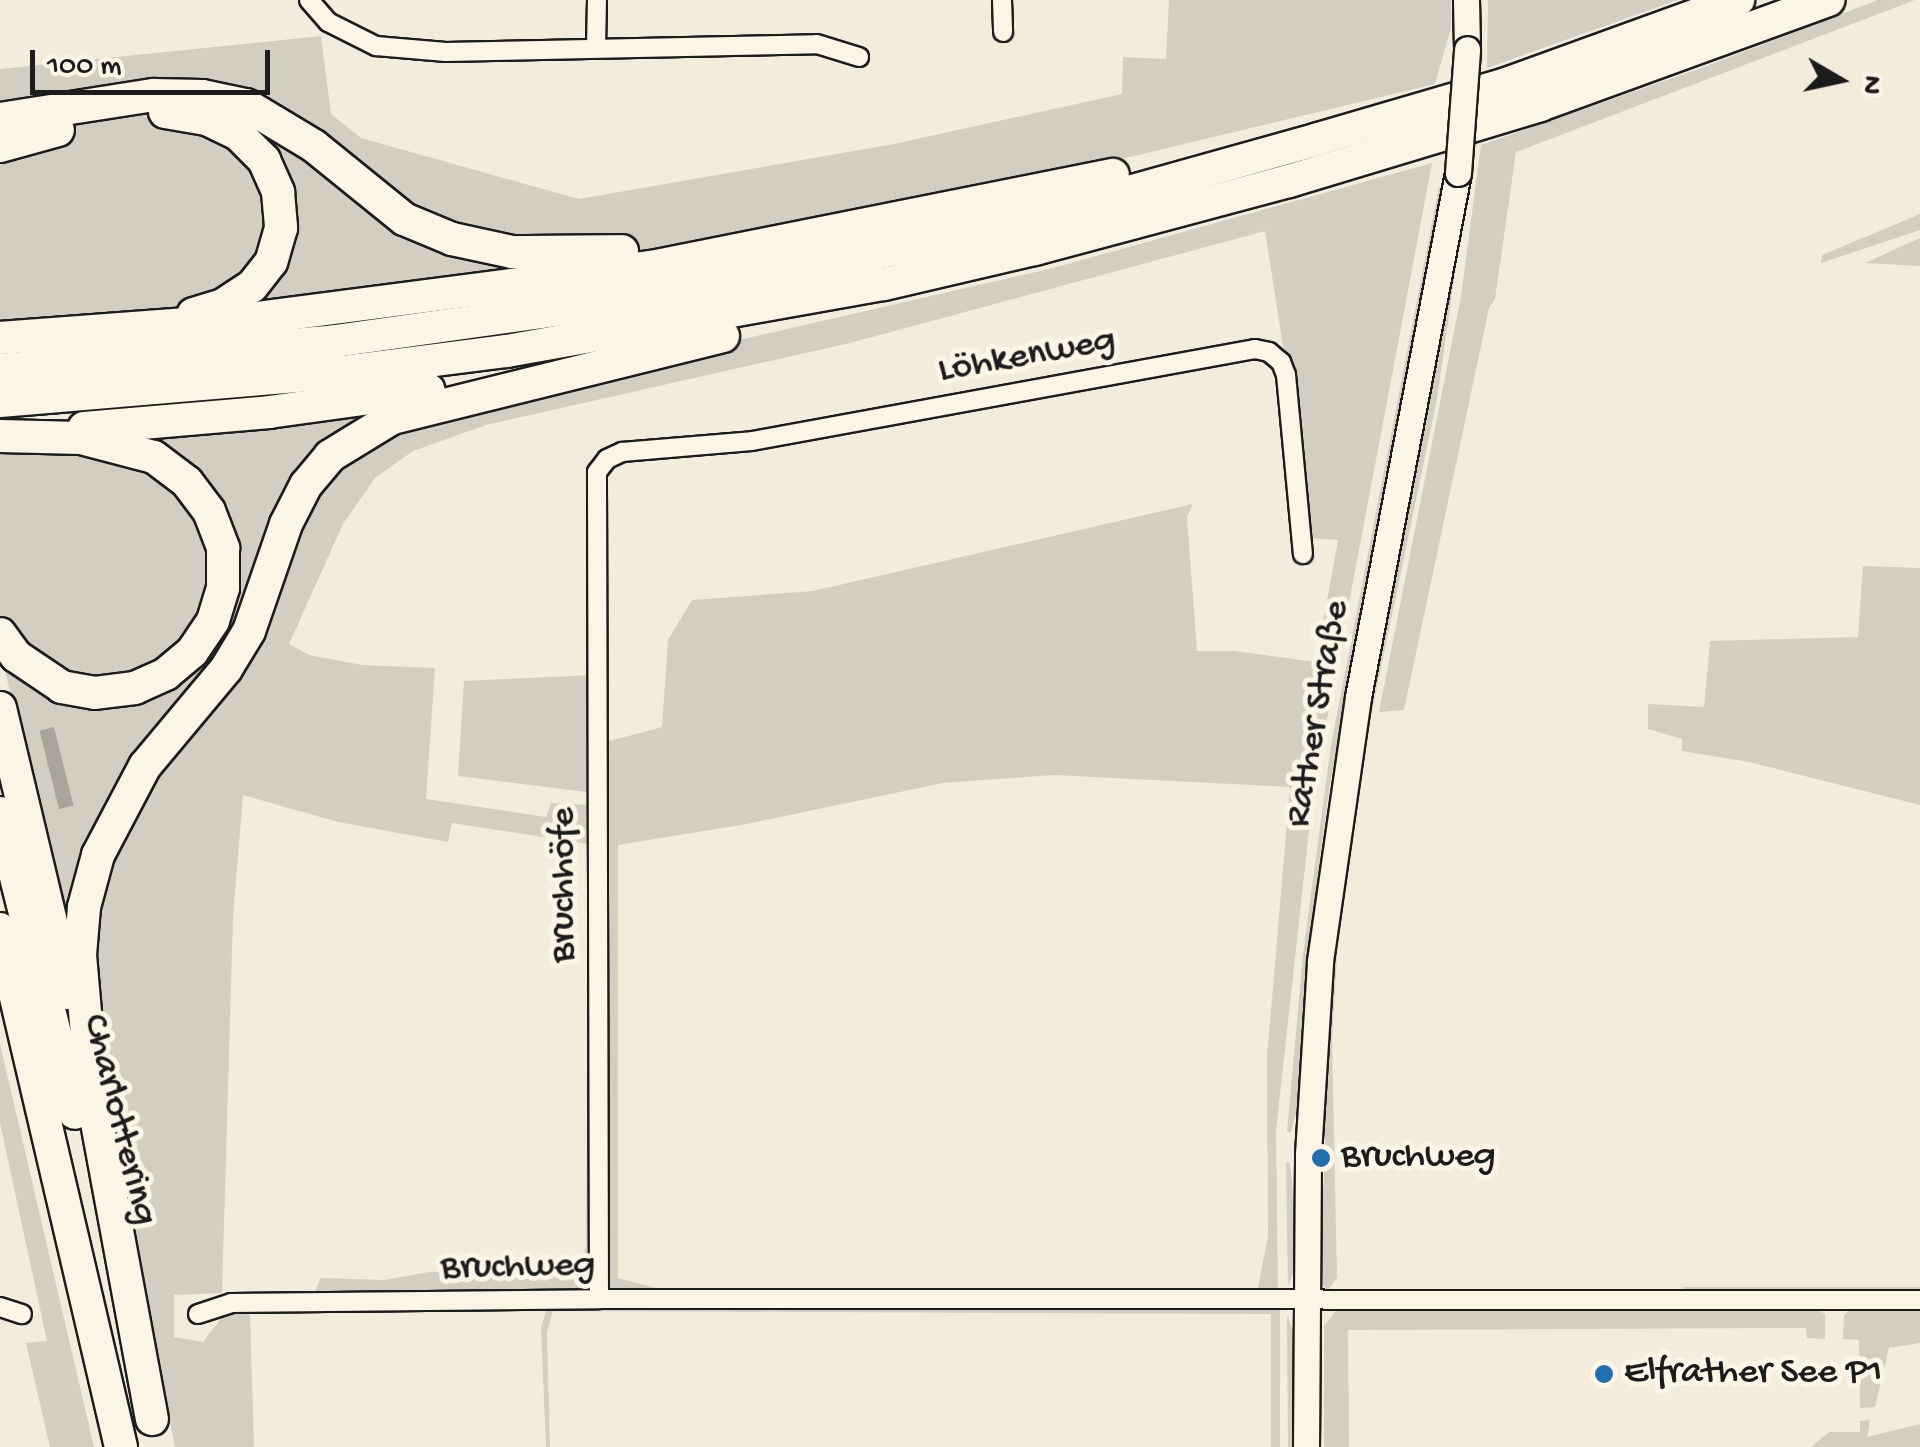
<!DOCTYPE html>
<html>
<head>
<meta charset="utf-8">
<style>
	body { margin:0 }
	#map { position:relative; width:1920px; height:1447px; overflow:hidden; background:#f3ecdd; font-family:"Gochi Hand",sans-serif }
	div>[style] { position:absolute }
	.green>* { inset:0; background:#d3cec1 }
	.water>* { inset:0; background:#aaa59b; transform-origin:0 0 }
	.roads { filter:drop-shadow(2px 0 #1c1c1c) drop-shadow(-2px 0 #1c1c1c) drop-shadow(0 2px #1c1c1c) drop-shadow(0 -2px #1c1c1c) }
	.street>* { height:18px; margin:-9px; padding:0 9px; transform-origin:9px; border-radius:9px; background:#fcf5e5 }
	.secondary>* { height:25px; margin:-12.5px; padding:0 12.5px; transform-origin:12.5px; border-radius:12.5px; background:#fcf5e5 }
	.highway>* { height:32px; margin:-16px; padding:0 16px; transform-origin:16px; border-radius:16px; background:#fcf5e5 }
	.bridges { filter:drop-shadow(2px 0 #1c1c1c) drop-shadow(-2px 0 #1c1c1c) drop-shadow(0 2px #1c1c1c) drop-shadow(0 -2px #1c1c1c) }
	.secondary-bridge>* { height:25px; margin:-12.5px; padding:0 12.5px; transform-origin:12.5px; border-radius:12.5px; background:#fcf5e5 }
	.dots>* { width:28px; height:28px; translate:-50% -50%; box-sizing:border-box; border:5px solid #fcf5e5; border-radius:50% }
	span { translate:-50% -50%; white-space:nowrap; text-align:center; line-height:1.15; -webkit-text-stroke:10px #fcf5e5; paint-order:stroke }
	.street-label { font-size:38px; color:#1c1c1c }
	.poi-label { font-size:38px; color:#1c1c1c }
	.left { translate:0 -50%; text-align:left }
	.north { position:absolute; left:1790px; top:30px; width:100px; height:100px; -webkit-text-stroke:8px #fcf5e5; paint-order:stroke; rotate:99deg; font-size:28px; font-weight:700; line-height:40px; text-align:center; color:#1c1c1c }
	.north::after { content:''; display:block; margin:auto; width:35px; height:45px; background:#1c1c1c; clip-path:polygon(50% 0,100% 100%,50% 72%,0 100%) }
	.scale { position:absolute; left:30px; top:50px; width:240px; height:45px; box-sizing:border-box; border:5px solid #1c1c1c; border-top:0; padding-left:12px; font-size:30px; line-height:35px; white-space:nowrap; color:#1c1c1c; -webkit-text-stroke:8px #fcf5e5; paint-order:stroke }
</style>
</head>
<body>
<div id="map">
	<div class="green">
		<div style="clip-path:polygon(1169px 0,1451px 0,1451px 28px,1435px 84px,1029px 181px,767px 232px,426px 289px,204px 303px,175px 311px,0 325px,0 69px,321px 36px,331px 114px,361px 138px,579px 199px,894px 144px,1122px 94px,1123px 57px,1166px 59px)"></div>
		<div style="clip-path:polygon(1488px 0,1678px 0,1487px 68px)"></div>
		<div style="clip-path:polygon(1878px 0,1915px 0,1516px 152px,1495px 299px,1489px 308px,1404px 710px,1379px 712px,1461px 296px,1481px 145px,1704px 67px)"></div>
		<div style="clip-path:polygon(evenodd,1432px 163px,1313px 794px,1276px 1131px,1278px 1291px,613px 1293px,602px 1281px,606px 742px,662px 727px,668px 640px,692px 600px,813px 591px,1193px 504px,1187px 517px,1197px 651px,1234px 651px,1316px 662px,1338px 540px,1313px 538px,1265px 231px,850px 343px,486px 425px,413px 451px,375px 478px,343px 524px,289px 644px,309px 655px,362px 665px,435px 668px,426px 799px,546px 817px,551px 803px,592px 805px,595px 845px,452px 823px,448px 842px,338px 822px,243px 795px,233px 917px,222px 1293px,174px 1295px,174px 1337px,203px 1342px,227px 1311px,250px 1312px,254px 1447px,175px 1447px,92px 1008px,99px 906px,127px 825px,150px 786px,266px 631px,297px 539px,316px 498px,338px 466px,407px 423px,730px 342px,1053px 268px,1432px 163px,1054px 775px,1290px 787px,1267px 1057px,1268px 1236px,1258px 1288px,660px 1289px,618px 1278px,618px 845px,747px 824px,943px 783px,1054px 775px)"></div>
		<div style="clip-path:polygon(1439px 187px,1443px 188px,1330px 783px,1317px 879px,1297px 1110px,1291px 1132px,1287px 1132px,1303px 954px,1331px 745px)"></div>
		<div style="clip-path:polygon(1467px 190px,1437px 399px,1366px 740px,1361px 742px)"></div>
		<div style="clip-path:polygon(1920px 214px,1920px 230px,1821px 263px,1822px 255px)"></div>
		<div style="clip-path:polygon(1920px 238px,1920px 266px,1865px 263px)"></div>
		<div style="clip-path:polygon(383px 408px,352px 427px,192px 698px,70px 945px,2px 658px,48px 687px,183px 668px,222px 534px,116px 439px)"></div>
		<div style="clip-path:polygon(0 447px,78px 451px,150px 472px,167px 484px,198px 521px,210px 575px,200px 617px,173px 651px,131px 675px,88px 679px,50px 668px,0 618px)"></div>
		<div style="clip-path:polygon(1863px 566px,1920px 568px,1920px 805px,1749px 762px,1682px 751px,1682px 739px,1648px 729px,1648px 704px,1704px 707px,1710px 641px,1858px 637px)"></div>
		<div style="clip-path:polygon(593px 675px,594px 793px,458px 776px,464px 681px)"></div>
		<div style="clip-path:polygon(596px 863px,593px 1267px,589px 1282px,573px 1295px,315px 1291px,321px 1278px,384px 1280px,429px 1272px,578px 1272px,586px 1246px,589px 885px)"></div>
		<div style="clip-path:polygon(1341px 890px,1332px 1039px,1337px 1278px,1328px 1290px,1316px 1280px,1315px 1220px,1324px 1183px,1325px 1139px,1319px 1083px)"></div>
		<div style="clip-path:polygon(0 1044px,94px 1447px,50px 1447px,26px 1343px,47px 1341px,0 1123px)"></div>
		<div style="clip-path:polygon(1286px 1163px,1290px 1163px,1295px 1219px,1294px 1272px,1288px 1285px)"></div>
		<div style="clip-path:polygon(1683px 1287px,1920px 1287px,1920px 1292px,1683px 1293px)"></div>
		<div style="clip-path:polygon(554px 1306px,1272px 1308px,1280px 1310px,1280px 1447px,1271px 1447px,1271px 1314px,553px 1311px,547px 1333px,550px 1447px,546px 1447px,541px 1328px,546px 1311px)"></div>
		<div style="clip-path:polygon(1853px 1307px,1920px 1308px,1920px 1343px,1889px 1348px,1875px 1407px,1860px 1408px,1859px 1340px,1843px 1339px,1844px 1315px)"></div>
		<div style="clip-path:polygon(1815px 1308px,1825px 1314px,1825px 1339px,1807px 1338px,1806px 1328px,1348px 1330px,1349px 1447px,1324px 1447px,1324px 1326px,1337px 1309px)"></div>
		<div style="clip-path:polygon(1287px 1315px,1293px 1331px,1294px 1447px,1288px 1447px)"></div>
		<div style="clip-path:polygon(1870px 1420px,1867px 1437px,1920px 1424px,1920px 1447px,1811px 1447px,1829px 1432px,1860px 1432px,1860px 1421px)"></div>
	</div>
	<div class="water">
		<div style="left:54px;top:727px;width:81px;height:15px;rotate:76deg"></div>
	</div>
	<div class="roads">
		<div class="street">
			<div style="left:309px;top:0;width:29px;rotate:49deg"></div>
			<div style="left:328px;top:22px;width:54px;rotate:26.6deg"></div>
			<div style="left:376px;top:46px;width:70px;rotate:4.9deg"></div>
			<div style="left:446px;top:52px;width:371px;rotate:-1.2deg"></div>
			<div style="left:817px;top:44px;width:44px;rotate:17.2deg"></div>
			<div style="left:1002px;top:0;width:32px;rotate:88deg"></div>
			<div style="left:596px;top:47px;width:47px;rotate:-88.8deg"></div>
			<div style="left:599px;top:1299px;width:827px;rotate:-90.14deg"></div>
			<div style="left:597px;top:472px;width:16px;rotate:-52deg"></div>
			<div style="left:607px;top:459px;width:17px;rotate:-25deg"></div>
			<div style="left:622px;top:452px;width:130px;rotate:-4.8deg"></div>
			<div style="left:752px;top:441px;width:511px;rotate:-10.36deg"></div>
			<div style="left:1255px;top:349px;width:14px;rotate:12deg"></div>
			<div style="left:1269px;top:352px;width:16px;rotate:40deg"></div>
			<div style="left:1281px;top:362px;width:14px;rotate:69deg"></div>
			<div style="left:1286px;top:375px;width:180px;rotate:84.6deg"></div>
			<div style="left:0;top:1307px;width:23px;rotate:18deg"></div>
			<div style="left:198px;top:1314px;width:35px;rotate:-18deg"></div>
			<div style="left:231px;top:1303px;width:368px;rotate:-0.6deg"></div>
			<div style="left:599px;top:1299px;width:1321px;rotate:0.04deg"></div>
		</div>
		<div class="secondary">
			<div style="left:1466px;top:0;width:49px;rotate:88.8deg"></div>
			<div style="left:1306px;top:1447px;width:293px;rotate:-89.6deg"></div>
			<div style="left:1308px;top:1154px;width:193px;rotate:-86.4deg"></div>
			<div style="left:1320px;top:961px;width:267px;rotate:-81.8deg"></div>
			<div style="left:1358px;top:697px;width:533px;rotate:-79.2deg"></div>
		</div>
		<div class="highway">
			<div style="left:165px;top:112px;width:43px;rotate:9.5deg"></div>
			<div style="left:207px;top:119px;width:34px;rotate:26deg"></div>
			<div style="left:238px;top:134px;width:37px;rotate:45deg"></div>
			<div style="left:264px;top:160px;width:35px;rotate:66deg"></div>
			<div style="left:278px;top:192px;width:36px;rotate:85deg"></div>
			<div style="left:281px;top:228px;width:35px;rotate:106deg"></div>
			<div style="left:271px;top:262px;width:31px;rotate:128deg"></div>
			<div style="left:252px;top:286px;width:35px;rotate:147deg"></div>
			<div style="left:223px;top:305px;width:31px;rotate:163deg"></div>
			<div style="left:0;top:119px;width:156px;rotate:-8.9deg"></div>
			<div style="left:154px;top:95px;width:48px;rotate:1.2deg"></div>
			<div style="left:202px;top:96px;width:45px;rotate:11.6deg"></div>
			<div style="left:246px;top:105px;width:79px;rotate:31.1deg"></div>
			<div style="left:314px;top:146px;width:116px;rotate:39deg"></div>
			<div style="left:404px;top:219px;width:52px;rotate:22.6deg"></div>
			<div style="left:452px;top:239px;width:61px;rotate:12.2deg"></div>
			<div style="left:512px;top:252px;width:110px;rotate:-0.5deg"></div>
			<div style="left:0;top:146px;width:60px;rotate:-15.4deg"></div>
			<div style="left:0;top:338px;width:242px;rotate:-4.3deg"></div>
			<div style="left:241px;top:320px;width:413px;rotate:-7.4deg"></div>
			<div style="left:651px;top:267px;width:471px;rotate:-11.3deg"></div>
			<div style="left:0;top:370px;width:336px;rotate:-4.9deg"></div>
			<div style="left:335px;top:341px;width:323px;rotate:-8deg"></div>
			<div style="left:655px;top:296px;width:197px;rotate:-10.8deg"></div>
			<div style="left:849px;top:259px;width:187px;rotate:-12.3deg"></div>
			<div style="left:1032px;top:219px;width:297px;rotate:-15.6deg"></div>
			<div style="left:1318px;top:139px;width:196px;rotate:-16.3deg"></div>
			<div style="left:1506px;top:84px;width:247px;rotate:-19.9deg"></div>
			<div style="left:0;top:401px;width:343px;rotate:-4.8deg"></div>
			<div style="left:342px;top:372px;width:166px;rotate:-7.3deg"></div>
			<div style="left:507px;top:351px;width:383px;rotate:-10.1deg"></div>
			<div style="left:884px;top:284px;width:155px;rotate:-13.1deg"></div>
			<div style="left:1035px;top:249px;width:263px;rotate:-15deg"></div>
			<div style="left:1289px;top:181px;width:262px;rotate:-16.8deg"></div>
			<div style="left:1540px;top:105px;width:307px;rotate:-20deg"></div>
			<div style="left:84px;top:428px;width:186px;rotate:-4.9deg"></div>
			<div style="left:269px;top:412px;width:161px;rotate:-7.9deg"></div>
			<div style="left:0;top:436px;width:81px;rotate:1.4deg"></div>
			<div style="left:81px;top:438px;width:75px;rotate:14.6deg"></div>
			<div style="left:154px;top:457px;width:41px;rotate:37.1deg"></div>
			<div style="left:187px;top:482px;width:36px;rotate:53deg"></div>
			<div style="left:209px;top:511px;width:40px;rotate:69deg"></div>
			<div style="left:223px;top:548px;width:40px;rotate:90deg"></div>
			<div style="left:223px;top:588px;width:34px;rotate:107deg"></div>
			<div style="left:213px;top:621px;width:37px;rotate:124deg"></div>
			<div style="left:192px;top:652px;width:34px;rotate:140deg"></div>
			<div style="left:166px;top:674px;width:34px;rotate:156deg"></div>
			<div style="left:135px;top:688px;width:40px;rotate:172.9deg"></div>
			<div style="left:95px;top:693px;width:34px;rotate:-170deg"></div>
			<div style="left:62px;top:687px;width:55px;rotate:-146deg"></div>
			<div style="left:16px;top:656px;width:27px;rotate:-126deg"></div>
			<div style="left:0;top:708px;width:293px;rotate:76.6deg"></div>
			<div style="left:0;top:813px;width:309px;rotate:76deg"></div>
			<div style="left:0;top:929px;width:532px;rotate:76.85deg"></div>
			<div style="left:88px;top:1074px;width:351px;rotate:79.5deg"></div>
			<div style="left:92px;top:1092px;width:138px;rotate:-95deg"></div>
			<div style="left:80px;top:955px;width:48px;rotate:-85.2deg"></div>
			<div style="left:84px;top:907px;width:54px;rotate:-74.9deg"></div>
			<div style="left:98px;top:855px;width:101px;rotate:-62.2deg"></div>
			<div style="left:145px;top:766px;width:126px;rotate:-50.1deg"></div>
			<div style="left:226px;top:669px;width:44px;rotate:-58.8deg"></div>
			<div style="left:249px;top:631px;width:113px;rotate:-70.9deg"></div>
			<div style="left:286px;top:524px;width:44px;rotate:-62.9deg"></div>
			<div style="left:306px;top:485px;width:38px;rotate:-50deg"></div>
			<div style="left:330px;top:456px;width:73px;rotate:-31.5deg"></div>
			<div style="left:392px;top:418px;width:341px;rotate:-13.9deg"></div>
		</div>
	</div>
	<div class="bridges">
		<div class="secondary-bridge">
			<div style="left:1458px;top:173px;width:124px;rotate:-85.8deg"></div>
		</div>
	</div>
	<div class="dots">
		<div style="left:1321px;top:1158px;background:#1f6fb2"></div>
		<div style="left:1604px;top:1374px;background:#1f6fb2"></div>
	</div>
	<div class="street-label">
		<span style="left:1027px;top:357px;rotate:-10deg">Löhkenweg</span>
		<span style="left:1319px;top:714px;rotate:-80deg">Rather Straße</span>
		<span style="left:565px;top:885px;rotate:-90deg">Bruchhöfe</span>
		<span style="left:118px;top:1120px;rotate:76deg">Charlottering</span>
		<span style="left:518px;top:1268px;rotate:-1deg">Bruchweg</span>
	</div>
	<div class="poi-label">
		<span class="left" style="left:1341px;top:1158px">Bruchweg</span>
		<span class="left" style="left:1624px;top:1374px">Elfrather See P1</span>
	</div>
	<div class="north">N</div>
	<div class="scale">100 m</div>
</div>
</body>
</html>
